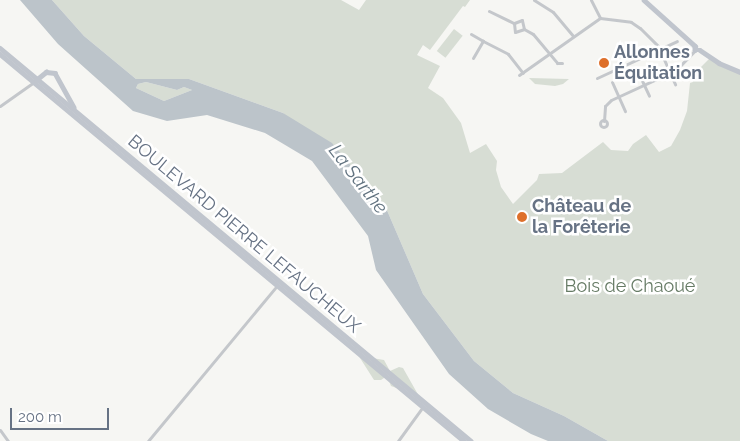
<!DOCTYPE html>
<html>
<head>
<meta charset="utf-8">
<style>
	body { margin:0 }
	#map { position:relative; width:740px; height:441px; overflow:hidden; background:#f6f6f3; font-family:Raleway,sans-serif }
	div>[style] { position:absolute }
	.green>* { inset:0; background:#d7ddd4; transform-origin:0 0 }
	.water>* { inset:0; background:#bcc4ca }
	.street>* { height:3px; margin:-1.5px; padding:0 1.5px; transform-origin:1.5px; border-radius:1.5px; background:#c4c7cb }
	.street>.ring { margin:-1.5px; padding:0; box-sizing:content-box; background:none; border:3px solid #c4c7cb; border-radius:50% }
	.secondary>* { height:4.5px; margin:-2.25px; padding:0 2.25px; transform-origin:2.25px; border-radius:2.25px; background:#c0c5cd }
	.primary>* { height:4.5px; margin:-2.25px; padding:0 2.25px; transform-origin:2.25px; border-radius:2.25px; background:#c0c5cd }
	.dots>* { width:14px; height:14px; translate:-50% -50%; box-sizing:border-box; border:2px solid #fff; border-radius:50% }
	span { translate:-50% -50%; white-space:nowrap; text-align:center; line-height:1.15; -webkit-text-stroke:5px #fff; paint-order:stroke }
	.poi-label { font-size:18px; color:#667284; font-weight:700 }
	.left { translate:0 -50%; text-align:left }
	.street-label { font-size:18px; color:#667284 }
	.park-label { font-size:18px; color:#667b65 }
	.water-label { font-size:19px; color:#627380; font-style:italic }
	.scale { position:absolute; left:10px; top:408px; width:99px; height:22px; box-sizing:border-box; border:2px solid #667284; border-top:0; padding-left:6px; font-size:15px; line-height:18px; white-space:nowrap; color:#667284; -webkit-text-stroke:4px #fff; paint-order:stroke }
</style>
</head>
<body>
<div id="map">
	<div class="green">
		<div style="clip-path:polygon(52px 0,341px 0,359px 10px,366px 0,470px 0,465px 7px,463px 6px,430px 50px,423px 45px,417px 55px,440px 66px,428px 88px,443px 98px,461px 123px,470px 153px,486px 144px,497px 161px,496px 170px,501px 187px,513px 204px,537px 180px,539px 174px,562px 173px,603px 142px,611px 150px,628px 151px,633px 144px,646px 135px,659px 152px,671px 146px,680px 130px,687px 111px,690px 83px,693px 82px,692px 76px,710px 58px,740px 72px,740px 441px,608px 441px,564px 416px,513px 393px,474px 361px,423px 294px,386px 208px,283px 113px,189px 79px,136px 79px,84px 36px)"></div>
		<div style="left:454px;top:29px;width:11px;height:28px;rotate:38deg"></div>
		<div style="clip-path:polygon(529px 78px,569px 79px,563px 84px,555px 86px,535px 84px)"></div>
		<div style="clip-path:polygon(146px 82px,177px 90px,184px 87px,192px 90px,164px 101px,136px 88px,138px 84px)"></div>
		<div style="clip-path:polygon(353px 347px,407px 392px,391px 386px,387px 376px,381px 380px,374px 380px)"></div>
		<div style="clip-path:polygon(372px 358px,384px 360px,390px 371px,399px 367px,403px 368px,420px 398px)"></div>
	</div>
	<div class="water">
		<div style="clip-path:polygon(evenodd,20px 0,52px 0,84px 36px,136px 79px,189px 79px,283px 113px,332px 143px,386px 208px,423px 294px,474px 361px,513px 393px,564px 416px,608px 441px,548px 441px,531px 434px,488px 409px,449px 374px,376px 270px,368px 236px,312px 161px,265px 133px,207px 115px,167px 121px,133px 111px,58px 44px,20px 0,146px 82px,177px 90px,184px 87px,192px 90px,164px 101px,136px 88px,138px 84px,146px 82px)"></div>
	</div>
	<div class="street">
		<div style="left:534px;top:0;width:22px;rotate:32deg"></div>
		<div style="left:553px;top:12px;width:31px;rotate:50deg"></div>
		<div style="left:591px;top:0;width:20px;rotate:63deg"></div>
		<div style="left:489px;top:11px;width:28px;rotate:26deg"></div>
		<div style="left:600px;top:18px;width:31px;rotate:7deg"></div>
		<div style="left:631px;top:22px;width:11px;rotate:34deg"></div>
		<div style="left:640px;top:28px;width:25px;rotate:45deg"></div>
		<div style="left:658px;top:46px;width:42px;rotate:65.9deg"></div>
		<div style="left:524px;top:29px;width:9px;rotate:-103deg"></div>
		<div style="left:522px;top:20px;width:9px;rotate:159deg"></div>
		<div style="left:514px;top:23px;width:9px;rotate:84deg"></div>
		<div style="left:515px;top:32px;width:9px;rotate:-18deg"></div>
		<div style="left:524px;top:29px;width:10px;rotate:29deg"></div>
		<div style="left:533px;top:34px;width:38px;rotate:50deg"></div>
		<div style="left:557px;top:63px;width:5px"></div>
		<div style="left:471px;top:34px;width:14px;rotate:30deg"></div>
		<div style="left:473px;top:58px;width:20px;rotate:-60deg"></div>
		<div style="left:483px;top:41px;width:28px;rotate:27deg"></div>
		<div style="left:508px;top:54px;width:24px;rotate:52deg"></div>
		<div style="left:638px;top:72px;width:26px;rotate:65deg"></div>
		<div style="left:634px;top:74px;width:9px;rotate:-18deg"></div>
		<div style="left:519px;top:75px;width:99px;rotate:-35.1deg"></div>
		<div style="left:597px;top:78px;width:88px;rotate:-24.8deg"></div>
		<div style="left:612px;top:82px;width:32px;rotate:66deg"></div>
		<div style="left:0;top:106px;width:42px;rotate:-35.2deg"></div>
		<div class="ring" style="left:600.5px;top:120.5px;width:4px;height:4px"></div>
		<div style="left:604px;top:121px;width:15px;rotate:-86deg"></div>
		<div style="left:605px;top:106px;width:8px;rotate:-45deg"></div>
		<div style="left:611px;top:100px;width:72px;rotate:-24.8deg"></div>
		<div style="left:676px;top:70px;width:28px;rotate:-46deg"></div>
		<div style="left:0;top:430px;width:14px;rotate:54deg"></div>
		<div style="left:148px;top:441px;width:199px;rotate:-50.3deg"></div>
		<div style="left:398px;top:441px;width:39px;rotate:-54deg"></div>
	</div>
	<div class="secondary">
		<div style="left:644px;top:0;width:69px;rotate:42deg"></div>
		<div style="left:695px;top:46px;width:4px;rotate:90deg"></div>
		<div style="left:695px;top:50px;width:5px"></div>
		<div style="left:700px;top:50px;width:23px;rotate:34deg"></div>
		<div style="left:719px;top:63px;width:23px;rotate:23deg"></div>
	</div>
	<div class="primary">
		<div style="left:0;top:48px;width:613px;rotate:39.84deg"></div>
		<div style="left:0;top:54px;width:604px;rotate:39.83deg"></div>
		<div style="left:36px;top:80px;width:13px;rotate:-39deg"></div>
		<div style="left:46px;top:72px;width:9px;rotate:6deg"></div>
		<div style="left:55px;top:73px;width:39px;rotate:61deg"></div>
	</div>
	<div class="dots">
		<div style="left:604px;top:63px;background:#de702b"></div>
		<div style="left:522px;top:217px;background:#de702b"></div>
	</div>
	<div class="poi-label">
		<span class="left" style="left:614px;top:63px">Allonnes<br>Équitation</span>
		<span class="left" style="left:532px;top:217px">Château de<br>la Forêterie</span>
	</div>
	<div class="street-label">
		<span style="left:244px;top:234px;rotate:40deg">BOULEVARD PIERRE LEFAUCHEUX</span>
	</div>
	<div class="park-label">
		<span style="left:630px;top:286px">Bois de Chaoué</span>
	</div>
	<div class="water-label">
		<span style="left:358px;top:179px;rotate:52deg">La Sarthe</span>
	</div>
	<div class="scale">200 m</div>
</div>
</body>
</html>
